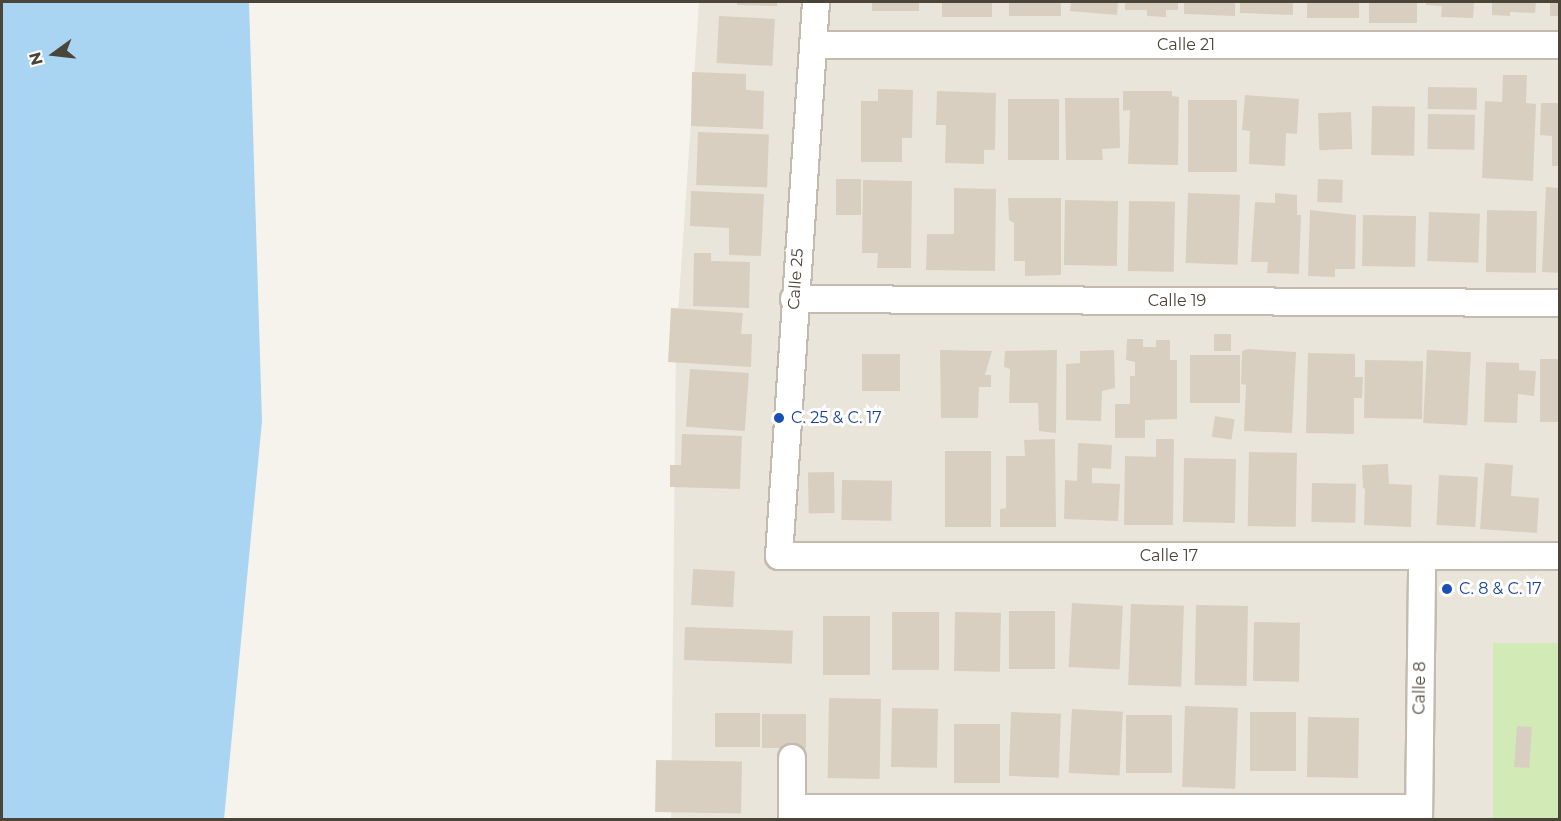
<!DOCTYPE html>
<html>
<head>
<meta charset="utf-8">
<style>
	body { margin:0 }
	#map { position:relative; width:1561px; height:821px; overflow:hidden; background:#f6f3ec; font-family:Montserrat,sans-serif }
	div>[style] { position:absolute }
	.residential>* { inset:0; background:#eae5da }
	.green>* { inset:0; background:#d2eab5; transform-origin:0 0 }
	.water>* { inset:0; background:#a9d4f2 }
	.building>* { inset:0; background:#d8cfc1; transform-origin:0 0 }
	.roads { filter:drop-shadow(2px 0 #c2bbae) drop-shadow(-2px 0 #c2bbae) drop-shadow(0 2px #c2bbae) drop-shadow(0 -2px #c2bbae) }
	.minor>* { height:26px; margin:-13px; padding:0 13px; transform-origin:13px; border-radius:13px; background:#fff }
	.dots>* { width:16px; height:16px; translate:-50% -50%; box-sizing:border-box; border:3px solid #fff; border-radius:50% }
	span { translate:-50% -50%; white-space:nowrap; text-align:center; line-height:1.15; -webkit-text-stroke:6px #fff; paint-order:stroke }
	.street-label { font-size:16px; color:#4b4439 }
	.transit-label { font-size:16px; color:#164399 }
	.left { translate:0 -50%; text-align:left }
	.frame { position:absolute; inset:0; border:3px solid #4b4439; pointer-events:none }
	.north { position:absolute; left:24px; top:24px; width:60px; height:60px; -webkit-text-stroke:4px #fff; paint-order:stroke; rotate:255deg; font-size:16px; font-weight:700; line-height:24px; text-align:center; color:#4b4439 }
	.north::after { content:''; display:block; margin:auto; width:21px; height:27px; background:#4b4439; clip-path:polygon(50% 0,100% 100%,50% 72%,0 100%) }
</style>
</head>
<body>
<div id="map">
	<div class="residential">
		<div style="clip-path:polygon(699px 2px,1559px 2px,1559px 819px,671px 820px,676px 343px)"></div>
	</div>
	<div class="green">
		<div style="left:1493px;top:643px;width:66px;height:177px"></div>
	</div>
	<div class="water">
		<div style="clip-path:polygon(2px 2px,249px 2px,262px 421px,224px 819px,2px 819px)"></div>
	</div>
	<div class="building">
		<div style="clip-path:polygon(737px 2px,777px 2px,777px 6px,737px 5px)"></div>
		<div style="left:872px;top:2px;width:47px;height:9px"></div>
		<div style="left:942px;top:2px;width:50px;height:15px"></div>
		<div style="left:1009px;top:2px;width:52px;height:14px"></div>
		<div style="clip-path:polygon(1071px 2px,1118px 2px,1117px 15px,1070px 11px)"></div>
		<div style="clip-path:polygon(1125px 2px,1178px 2px,1178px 10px,1166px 10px,1166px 17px,1147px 16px,1147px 10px,1125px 10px)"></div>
		<div style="clip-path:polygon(1184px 2px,1235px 2px,1235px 16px,1184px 14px)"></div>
		<div style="clip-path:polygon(1240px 2px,1293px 2px,1293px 15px,1240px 13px)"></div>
		<div style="left:1307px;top:2px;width:52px;height:16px"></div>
		<div style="left:1369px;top:2px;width:48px;height:21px"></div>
		<div style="clip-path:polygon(1426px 2px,1474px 2px,1473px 18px,1441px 17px,1442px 6px,1426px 5px)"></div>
		<div style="clip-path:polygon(1492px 2px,1536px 2px,1535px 13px,1510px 12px,1510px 16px,1492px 15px)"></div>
		<div style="left:1550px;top:2px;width:10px;height:14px"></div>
		<div style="left:719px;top:16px;width:56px;height:47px;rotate:3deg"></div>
		<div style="clip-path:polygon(692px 72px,746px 74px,746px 90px,764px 91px,763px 129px,691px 126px)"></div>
		<div style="clip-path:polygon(1503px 75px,1527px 75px,1526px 103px,1536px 104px,1533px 181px,1482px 178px,1485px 101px,1502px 102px)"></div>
		<div style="left:1428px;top:87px;width:49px;height:22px;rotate:1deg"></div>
		<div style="clip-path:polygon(878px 89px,913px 90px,912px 138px,902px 138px,902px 162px,861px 162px,861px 101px,878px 101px)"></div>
		<div style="clip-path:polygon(937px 91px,996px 93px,995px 150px,984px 150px,984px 164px,945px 163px,946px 125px,936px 125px)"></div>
		<div style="clip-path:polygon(1123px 91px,1172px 91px,1172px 96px,1179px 97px,1178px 165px,1128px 164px,1130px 110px,1123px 111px)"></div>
		<div style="clip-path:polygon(1245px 95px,1299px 99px,1297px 134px,1286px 133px,1285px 166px,1249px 164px,1250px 131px,1242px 130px)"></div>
		<div style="clip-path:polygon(1065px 98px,1119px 98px,1120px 148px,1102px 149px,1103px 160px,1066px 160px)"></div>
		<div style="left:1008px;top:99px;width:51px;height:61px"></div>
		<div style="left:1188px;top:100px;width:49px;height:72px"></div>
		<div style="clip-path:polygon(1541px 103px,1560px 103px,1560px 166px,1552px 166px,1552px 136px,1540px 135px)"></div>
		<div style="left:1372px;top:106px;width:43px;height:49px;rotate:1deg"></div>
		<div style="left:1351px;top:112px;width:37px;height:33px;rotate:88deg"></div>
		<div style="left:1428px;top:114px;width:47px;height:35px;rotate:1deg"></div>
		<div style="left:698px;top:132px;width:71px;height:53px;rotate:2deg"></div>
		<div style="left:836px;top:179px;width:25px;height:36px"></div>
		<div style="left:1318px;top:179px;width:25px;height:23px;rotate:2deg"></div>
		<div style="clip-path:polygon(863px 180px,912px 181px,911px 268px,877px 268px,878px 253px,862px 253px)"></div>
		<div style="clip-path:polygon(1546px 187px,1560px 188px,1560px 273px,1542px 272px)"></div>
		<div style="clip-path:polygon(954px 188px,996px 189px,995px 271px,926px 270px,927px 234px,954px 234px)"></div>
		<div style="clip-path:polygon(691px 191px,764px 194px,761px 256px,729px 255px,729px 228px,690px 226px)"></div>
		<div style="left:1188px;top:193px;width:52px;height:70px;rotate:2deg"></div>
		<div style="clip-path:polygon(1275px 193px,1297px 195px,1297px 215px,1301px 215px,1299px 274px,1267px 273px,1268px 262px,1251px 262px,1255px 202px,1275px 203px)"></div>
		<div style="clip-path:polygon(1008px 198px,1061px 198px,1061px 275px,1025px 276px,1025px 261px,1014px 261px,1014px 223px,1009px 220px)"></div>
		<div style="left:1065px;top:200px;width:53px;height:65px;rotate:1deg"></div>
		<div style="left:1129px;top:201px;width:46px;height:70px;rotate:1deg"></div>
		<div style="clip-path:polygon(1310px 210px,1356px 215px,1355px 269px,1335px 269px,1335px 277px,1308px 276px)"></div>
		<div style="left:1487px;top:210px;width:50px;height:62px;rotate:1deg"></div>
		<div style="left:1429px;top:212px;width:51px;height:49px;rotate:2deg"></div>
		<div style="left:1363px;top:215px;width:53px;height:51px;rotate:1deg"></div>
		<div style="clip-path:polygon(694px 253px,711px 253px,711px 261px,750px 262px,749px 308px,693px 306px)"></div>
		<div style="clip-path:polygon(671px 308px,743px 313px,741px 334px,752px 334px,751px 367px,668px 362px)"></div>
		<div style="left:1214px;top:334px;width:17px;height:17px"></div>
		<div style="clip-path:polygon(1127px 339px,1143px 339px,1143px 347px,1156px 347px,1156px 340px,1170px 340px,1170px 360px,1177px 360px,1177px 419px,1145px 420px,1145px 438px,1115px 438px,1115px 404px,1130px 404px,1130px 376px,1135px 376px,1135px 362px,1126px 360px)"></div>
		<div style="clip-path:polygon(1248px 349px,1296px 352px,1292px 433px,1244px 431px,1246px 385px,1241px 384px,1242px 351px)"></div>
		<div style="clip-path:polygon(940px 350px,992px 351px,985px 375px,991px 375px,991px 387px,979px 387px,978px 418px,941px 418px)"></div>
		<div style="clip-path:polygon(1057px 350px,1056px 433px,1039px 431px,1038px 403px,1009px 403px,1010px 369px,1004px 367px,1005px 351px)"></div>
		<div style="clip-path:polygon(1114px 350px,1115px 388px,1102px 391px,1101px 421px,1066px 420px,1066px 364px,1080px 363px,1080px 351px)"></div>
		<div style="left:1427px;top:350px;width:44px;height:73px;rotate:3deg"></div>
		<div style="clip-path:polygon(1308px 353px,1355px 354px,1355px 377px,1363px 377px,1362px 398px,1354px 398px,1354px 434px,1306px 433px)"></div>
		<div style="left:862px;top:354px;width:38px;height:37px"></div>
		<div style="left:1190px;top:355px;width:50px;height:48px"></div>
		<div style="left:1540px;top:359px;width:20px;height:63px"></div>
		<div style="left:1365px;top:360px;width:58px;height:58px;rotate:1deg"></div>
		<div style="clip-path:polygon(1486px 362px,1519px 363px,1519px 370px,1536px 371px,1534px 396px,1518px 394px,1517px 423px,1484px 422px)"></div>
		<div style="left:690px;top:369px;width:59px;height:58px;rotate:4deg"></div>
		<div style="left:1215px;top:416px;width:20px;height:21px;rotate:9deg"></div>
		<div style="clip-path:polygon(682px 434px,742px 436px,740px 489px,670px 487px,670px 465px,681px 465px)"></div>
		<div style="clip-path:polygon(1055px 439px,1056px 527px,1000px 527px,1000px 509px,1006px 508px,1006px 456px,1025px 456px,1024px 440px)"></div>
		<div style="clip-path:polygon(1156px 439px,1174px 439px,1173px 525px,1124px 525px,1125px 456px,1156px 457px)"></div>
		<div style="clip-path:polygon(1078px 443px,1112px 445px,1111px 469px,1092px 468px,1092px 483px,1120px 484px,1118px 521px,1064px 519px,1065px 480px,1077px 481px)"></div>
		<div style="left:945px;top:451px;width:46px;height:76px"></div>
		<div style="left:1249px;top:452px;width:48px;height:74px;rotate:1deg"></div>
		<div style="left:1184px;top:458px;width:52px;height:64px;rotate:1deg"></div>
		<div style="clip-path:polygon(1485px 463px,1513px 465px,1511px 496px,1539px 498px,1537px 533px,1480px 529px)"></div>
		<div style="clip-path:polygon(1388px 464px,1389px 484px,1412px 485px,1411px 527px,1364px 525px,1365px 489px,1363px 488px,1362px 465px)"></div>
		<div style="left:834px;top:472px;width:41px;height:26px;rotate:89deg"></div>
		<div style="left:1439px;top:475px;width:39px;height:50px;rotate:3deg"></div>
		<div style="left:842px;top:480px;width:50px;height:40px;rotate:1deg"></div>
		<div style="left:1312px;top:483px;width:44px;height:39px;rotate:1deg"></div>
		<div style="left:693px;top:569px;width:42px;height:36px;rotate:3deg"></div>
		<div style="left:1072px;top:603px;width:51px;height:64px;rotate:3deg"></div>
		<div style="left:1131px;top:604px;width:53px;height:81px;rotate:2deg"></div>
		<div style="left:1196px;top:605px;width:52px;height:80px;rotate:1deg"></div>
		<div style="left:1009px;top:611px;width:46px;height:58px"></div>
		<div style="left:892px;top:612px;width:47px;height:58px"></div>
		<div style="left:955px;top:612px;width:46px;height:59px;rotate:1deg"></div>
		<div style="left:823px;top:616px;width:47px;height:59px"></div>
		<div style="left:1254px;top:622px;width:46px;height:59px;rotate:1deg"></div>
		<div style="left:685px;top:627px;width:108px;height:33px;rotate:2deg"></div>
		<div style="left:829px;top:698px;width:52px;height:80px;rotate:1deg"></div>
		<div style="left:1185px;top:706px;width:53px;height:81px;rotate:2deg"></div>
		<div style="left:892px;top:708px;width:46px;height:59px;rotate:1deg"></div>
		<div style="left:1072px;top:709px;width:51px;height:64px;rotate:3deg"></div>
		<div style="left:1011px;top:712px;width:50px;height:64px;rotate:2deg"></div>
		<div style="left:1250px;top:712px;width:46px;height:59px"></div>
		<div style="left:715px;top:713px;width:45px;height:34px"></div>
		<div style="left:762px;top:714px;width:44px;height:34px"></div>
		<div style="left:1126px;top:715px;width:46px;height:58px"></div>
		<div style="left:1308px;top:717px;width:51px;height:60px;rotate:1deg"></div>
		<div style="left:954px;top:724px;width:46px;height:59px"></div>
		<div style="left:1517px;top:726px;width:15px;height:41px;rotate:4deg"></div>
		<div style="left:656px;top:760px;width:86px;height:52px;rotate:1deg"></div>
	</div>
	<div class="roads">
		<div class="minor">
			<div style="left:816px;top:2px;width:555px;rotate:93.82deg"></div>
			<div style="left:779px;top:556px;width:781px"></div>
			<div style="left:813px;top:45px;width:747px"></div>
			<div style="left:794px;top:299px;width:766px;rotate:0.3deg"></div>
			<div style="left:792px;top:808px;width:627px"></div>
			<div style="left:792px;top:820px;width:62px;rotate:-90deg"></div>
			<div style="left:1419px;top:820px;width:264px;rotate:-89.3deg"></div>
		</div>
	</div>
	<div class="dots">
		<div style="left:779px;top:418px;background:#1a4fb4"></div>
		<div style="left:1447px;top:589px;background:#1a4fb4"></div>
	</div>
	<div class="street-label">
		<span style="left:1186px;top:45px">Calle 21</span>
		<span style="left:796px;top:279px;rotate:-86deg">Calle 25</span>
		<span style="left:1177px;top:301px">Calle 19</span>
		<span style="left:1169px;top:556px">Calle 17</span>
		<span style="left:1420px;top:688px;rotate:-89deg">Calle 8</span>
	</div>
	<div class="transit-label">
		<span class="left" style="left:791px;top:418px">C. 25 &amp; C. 17</span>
		<span class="left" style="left:1459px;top:589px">C. 8 &amp; C. 17</span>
	</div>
	<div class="frame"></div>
	<div class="north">N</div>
</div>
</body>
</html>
